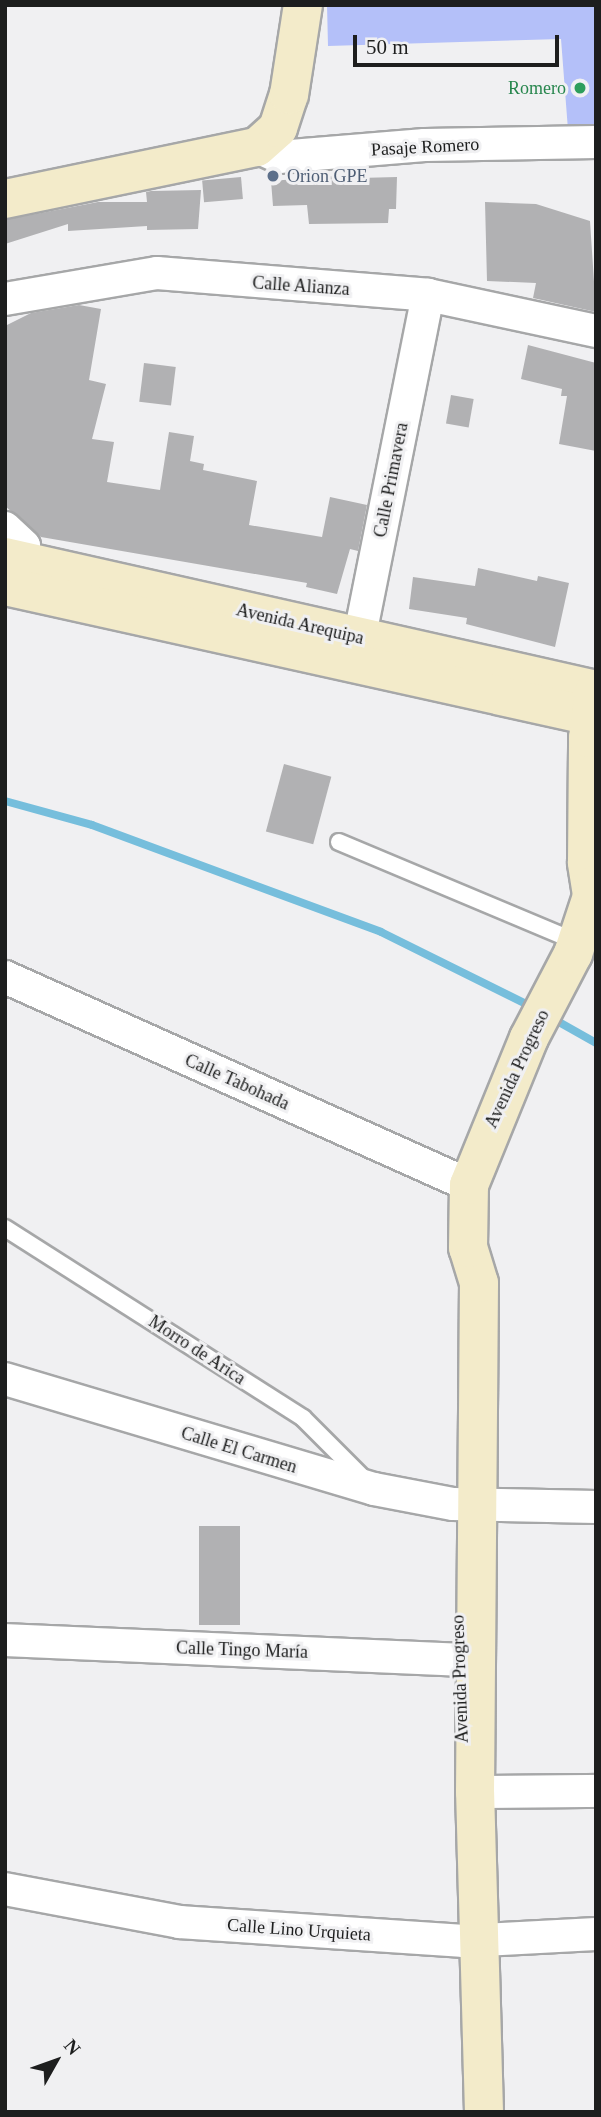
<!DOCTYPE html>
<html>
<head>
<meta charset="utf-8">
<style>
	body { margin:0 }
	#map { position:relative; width:601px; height:2117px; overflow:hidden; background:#f0f0f2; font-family:Georgia,serif }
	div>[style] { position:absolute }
	.green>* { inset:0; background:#b4c0f9 }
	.stream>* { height:8px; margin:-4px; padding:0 4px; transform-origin:4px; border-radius:4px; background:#76bedc }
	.building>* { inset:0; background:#b1b1b3; transform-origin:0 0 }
	.roads { filter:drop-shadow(2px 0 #a6a7a8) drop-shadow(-2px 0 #a6a7a8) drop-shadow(0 2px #a6a7a8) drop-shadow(0 -2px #a6a7a8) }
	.lane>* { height:16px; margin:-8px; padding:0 8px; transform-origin:8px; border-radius:8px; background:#fff }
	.street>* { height:32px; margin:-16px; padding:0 16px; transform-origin:16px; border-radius:16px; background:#fff }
	.secondary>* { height:38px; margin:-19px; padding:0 19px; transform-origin:19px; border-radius:19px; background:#f3ebca }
	.dots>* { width:19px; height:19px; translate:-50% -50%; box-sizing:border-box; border:4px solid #f0f0f2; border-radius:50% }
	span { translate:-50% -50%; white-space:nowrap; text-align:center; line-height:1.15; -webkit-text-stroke:6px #f0f0f2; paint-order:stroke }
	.leisure-label { font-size:18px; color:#27864d }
	.right { translate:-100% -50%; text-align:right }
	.street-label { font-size:18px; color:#1d1e1e }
	.service-label { font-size:18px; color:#4e5e75 }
	.left { translate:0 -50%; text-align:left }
	.frame { position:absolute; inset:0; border:7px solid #1d1e1e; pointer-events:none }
	.north { position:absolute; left:21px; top:2026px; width:70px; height:70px; -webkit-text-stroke:5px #f0f0f2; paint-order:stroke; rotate:50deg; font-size:19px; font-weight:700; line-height:28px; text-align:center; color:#1d1e1e }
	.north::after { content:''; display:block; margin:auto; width:24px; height:32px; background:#1d1e1e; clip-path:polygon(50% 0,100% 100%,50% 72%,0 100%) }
	.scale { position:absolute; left:353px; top:35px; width:206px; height:32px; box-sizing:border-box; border:4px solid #1d1e1e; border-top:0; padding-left:9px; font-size:21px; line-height:24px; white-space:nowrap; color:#1d1e1e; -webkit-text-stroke:5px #f0f0f2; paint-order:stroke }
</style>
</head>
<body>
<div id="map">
	<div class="green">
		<div style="clip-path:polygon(327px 5px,596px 5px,596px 130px,568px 130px,561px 39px,328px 46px)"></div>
	</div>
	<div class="stream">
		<div style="left:5px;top:801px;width:90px;rotate:15.4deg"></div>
		<div style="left:92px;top:825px;width:308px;rotate:20.3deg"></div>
		<div style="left:381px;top:932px;width:169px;rotate:26.4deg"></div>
		<div style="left:550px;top:1017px;width:53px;rotate:29.5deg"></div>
	</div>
	<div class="building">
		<div style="clip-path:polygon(359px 174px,359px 178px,397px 177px,396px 209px,389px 209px,388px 223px,309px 224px,307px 205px,273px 206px,271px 181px)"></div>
		<div style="left:241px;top:177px;width:22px;height:39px;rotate:85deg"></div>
		<div style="clip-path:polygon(201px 190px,198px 229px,147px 230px,147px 226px,68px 231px,68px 224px,5px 244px,5px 220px,98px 202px,147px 202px,146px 192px,151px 191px)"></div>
		<div style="clip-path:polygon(485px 202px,536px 204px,590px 221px,596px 312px,533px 298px,536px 283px,487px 281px)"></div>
		<div style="clip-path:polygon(79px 305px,101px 309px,89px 380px,106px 384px,92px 439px,114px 442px,107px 482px,160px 490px,169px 432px,194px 436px,190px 461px,204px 464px,203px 470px,257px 481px,249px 525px,322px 537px,330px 497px,367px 505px,358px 551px,350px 549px,337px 594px,306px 587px,307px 583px,41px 537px,5px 506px,5px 326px,31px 313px)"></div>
		<div style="clip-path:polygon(528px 345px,596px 363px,596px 451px,559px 444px,567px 396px,561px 396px,562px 389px,521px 379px)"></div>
		<div style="left:144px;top:363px;width:32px;height:39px;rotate:7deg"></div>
		<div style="left:451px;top:395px;width:23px;height:29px;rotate:10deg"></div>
		<div style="clip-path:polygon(478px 568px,537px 581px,538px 576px,569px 583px,555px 647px,466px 624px,467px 618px,409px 609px,413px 577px,475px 586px)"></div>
		<div style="left:284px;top:764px;width:49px;height:70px;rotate:15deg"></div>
		<div style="left:199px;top:1526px;width:41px;height:99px"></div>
	</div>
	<div class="roads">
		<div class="lane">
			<div style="left:339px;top:842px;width:258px;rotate:22.8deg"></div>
			<div style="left:5px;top:1228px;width:353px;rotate:32.5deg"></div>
			<div style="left:303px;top:1418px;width:88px;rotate:45deg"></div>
		</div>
		<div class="street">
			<div style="left:257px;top:147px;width:24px;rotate:24deg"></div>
			<div style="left:279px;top:157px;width:146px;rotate:-4.7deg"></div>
			<div style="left:425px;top:145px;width:171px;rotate:-1deg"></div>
			<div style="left:5px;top:299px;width:154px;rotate:-9.7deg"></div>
			<div style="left:157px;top:273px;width:272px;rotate:4.6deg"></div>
			<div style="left:428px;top:295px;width:172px;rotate:12.1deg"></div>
			<div style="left:5px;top:528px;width:26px;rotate:43deg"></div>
			<div style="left:24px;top:546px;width:16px;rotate:86deg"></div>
			<div style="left:355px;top:660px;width:372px;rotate:-78.7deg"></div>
			<div style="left:5px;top:977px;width:508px;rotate:24.15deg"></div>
			<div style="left:5px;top:1379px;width:385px;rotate:16.6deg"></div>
			<div style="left:374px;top:1489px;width:80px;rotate:10.8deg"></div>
			<div style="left:453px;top:1504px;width:143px;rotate:1.2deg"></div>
			<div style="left:5px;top:1640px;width:473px;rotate:2.5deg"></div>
			<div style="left:475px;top:1792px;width:121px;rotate:-0.5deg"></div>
			<div style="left:5px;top:1889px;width:177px;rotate:10.7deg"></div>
			<div style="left:179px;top:1922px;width:286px;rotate:3.8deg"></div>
			<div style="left:464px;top:1941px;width:132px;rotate:-3deg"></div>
		</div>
		<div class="secondary">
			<div style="left:5px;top:199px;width:257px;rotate:-11.7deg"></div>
			<div style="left:257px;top:147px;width:28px;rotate:-42deg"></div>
			<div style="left:278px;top:128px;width:35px;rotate:-72deg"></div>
			<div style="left:289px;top:95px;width:91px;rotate:-81.2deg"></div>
			<div style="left:5px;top:557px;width:606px;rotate:12.68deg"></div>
			<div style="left:5px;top:586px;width:605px;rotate:12.5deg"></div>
			<div style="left:592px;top:895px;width:33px;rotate:-99deg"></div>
			<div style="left:587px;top:862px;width:124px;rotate:-89.5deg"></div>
			<div style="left:588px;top:738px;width:46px;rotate:-82.6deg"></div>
			<div style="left:484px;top:2112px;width:320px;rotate:-91.6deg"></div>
			<div style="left:475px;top:1792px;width:509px;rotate:-89.55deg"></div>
			<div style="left:479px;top:1283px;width:37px;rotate:-107deg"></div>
			<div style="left:468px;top:1248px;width:63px;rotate:-89.1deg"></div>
			<div style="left:469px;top:1185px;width:159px;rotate:-67.8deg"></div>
			<div style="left:529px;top:1038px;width:95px;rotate:-62.4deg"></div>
			<div style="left:573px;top:954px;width:74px;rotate:-71.8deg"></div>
		</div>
	</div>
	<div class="dots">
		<div style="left:580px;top:88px;background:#2e9e5b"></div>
		<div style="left:273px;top:176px;background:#5c6f8a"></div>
	</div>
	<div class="leisure-label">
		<span class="right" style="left:566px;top:88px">Romero</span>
	</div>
	<div class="street-label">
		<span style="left:425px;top:147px;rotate:-3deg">Pasaje Romero</span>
		<span style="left:301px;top:286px;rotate:4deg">Calle Alianza</span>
		<span style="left:391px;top:480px;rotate:-79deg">Calle Primavera</span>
		<span style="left:300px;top:624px;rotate:13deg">Avenida Arequipa</span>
		<span style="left:517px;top:1069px;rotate:-65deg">Avenida Progreso</span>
		<span style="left:237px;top:1082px;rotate:24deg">Calle Tabohada</span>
		<span style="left:197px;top:1350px;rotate:33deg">Morro de Arica</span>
		<span style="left:239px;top:1450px;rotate:17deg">Calle El Carmen</span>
		<span style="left:242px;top:1650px;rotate:2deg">Calle Tingo María</span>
		<span style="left:460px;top:1679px;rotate:-92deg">Avenida Progreso</span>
		<span style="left:299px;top:1930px;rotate:4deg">Calle Lino Urquieta</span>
	</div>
	<div class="service-label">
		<span class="left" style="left:287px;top:176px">Orion GPE</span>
	</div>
	<div class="frame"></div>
	<div class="north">N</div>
	<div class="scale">50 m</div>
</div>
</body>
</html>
